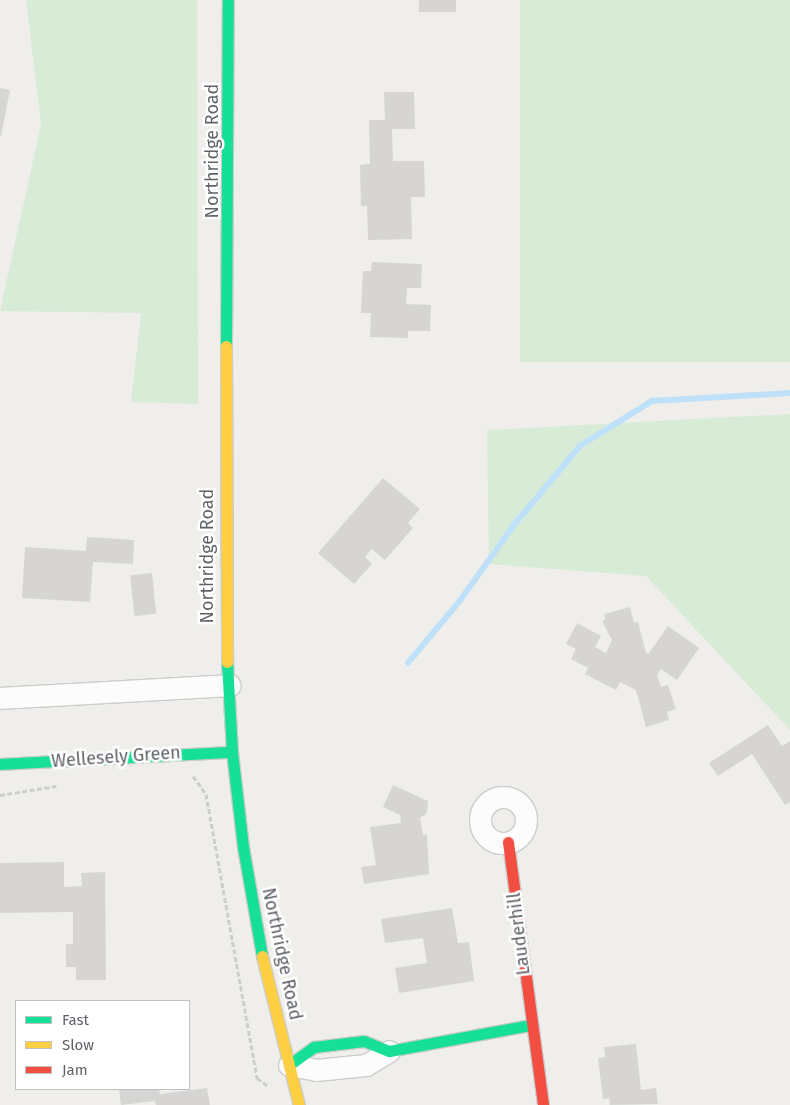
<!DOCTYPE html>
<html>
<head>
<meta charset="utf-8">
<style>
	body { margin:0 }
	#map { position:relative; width:790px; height:1105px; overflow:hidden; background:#efeeea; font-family:"Fira Sans",sans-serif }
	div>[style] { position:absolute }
	.green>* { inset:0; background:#d8ebd6; transform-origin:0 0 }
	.stream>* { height:5.5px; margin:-2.75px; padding:0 2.75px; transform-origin:2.75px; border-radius:2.75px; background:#bfe0f9 }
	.building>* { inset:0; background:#d6d5d3; transform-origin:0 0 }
	.path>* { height:3px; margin-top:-1.5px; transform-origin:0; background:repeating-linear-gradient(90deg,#cacfcc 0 5px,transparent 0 7.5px) }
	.roads { filter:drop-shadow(1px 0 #cbcccc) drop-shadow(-1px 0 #cbcccc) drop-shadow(0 1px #cbcccc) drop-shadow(0 -1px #cbcccc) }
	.street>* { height:21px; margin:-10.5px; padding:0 10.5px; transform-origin:10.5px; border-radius:10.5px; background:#fdfcfc }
	.street>.ring { margin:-10.5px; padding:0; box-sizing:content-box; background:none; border:21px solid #fdfcfc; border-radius:50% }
	.fast>* { height:11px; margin:-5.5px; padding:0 5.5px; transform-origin:5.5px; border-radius:5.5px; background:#16e098 }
	.slow>* { height:11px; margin:-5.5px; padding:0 5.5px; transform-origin:5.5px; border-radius:5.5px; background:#ffcf43 }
	.jam>* { height:11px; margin:-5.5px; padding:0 5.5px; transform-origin:5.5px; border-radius:5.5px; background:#f24e42 }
	span { translate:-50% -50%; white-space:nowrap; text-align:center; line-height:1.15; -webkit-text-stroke:5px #fff; paint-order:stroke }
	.street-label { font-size:18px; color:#5f6368 }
	.legend { position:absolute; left:15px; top:1000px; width:175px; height:90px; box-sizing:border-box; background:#fff; border:1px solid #bfc1c3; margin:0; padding:6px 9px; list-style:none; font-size:15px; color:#5f6368 }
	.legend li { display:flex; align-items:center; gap:10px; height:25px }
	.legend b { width:25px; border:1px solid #bfc1c3 }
</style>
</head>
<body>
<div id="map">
	<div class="green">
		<div style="clip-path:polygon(26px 0,197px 0,198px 404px,131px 402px,141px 313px,0 311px,41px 124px)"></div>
		<div style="left:520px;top:0;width:270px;height:362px"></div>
		<div style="clip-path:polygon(790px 414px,790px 730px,646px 576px,489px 564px,487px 430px)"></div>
	</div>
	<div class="stream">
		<div style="left:408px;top:663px;width:80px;rotate:-50.1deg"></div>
		<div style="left:459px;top:602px;width:95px;rotate:-54.5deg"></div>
		<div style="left:514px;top:525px;width:103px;rotate:-50.1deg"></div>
		<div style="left:580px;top:446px;width:85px;rotate:-32deg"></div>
		<div style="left:652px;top:401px;width:138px;rotate:-3.3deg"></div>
	</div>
	<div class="building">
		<div style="left:419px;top:0;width:37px;height:12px"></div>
		<div style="clip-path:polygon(0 88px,10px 90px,1px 136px,0 136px)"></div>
		<div style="clip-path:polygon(384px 92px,414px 92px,415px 129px,392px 129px,393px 161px,424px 161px,425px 197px,411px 197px,412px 239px,368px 240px,367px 206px,361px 206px,360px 165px,370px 164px,369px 120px,385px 120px)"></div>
		<div style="clip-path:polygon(372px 262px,422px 264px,421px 288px,407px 288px,406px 304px,431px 305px,430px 331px,408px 331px,408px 338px,370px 337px,371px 313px,361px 313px,363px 271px,371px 271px)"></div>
		<div style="clip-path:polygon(383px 478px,420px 509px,408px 523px,413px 528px,385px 560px,372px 549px,365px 557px,372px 564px,354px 584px,318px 553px)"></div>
		<div style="clip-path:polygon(87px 537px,134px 540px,133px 564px,93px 562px,90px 602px,22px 598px,25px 547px,86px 551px)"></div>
		<div style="left:152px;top:573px;width:41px;height:22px;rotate:84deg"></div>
		<div style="clip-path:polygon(630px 607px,634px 623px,638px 622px,646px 653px,649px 653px,668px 626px,699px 648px,677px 680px,661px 669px,657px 675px,661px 687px,668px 685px,676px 709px,667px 712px,669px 720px,646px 727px,636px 690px,620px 682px,616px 690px,585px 674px,588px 668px,571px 659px,576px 649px,566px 644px,577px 623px,601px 636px,595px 647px,606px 653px,612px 640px,602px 621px,605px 620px,604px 614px)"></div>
		<div style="clip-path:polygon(768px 725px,782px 746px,790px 741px,790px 802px,785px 805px,752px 754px,718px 776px,709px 763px)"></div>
		<div style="clip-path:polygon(393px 785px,428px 801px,427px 813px,420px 818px,423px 835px,427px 834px,429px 874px,364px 884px,361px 867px,376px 865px,370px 827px,401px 823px,400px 815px,383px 807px)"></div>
		<div style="clip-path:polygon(64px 862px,64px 887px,82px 886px,81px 873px,105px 872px,106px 980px,76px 980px,76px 967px,66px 967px,66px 944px,73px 944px,73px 912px,0 913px,0 863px)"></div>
		<div style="clip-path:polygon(452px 908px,458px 943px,469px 942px,474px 981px,399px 993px,395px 968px,427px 963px,423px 938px,385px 943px,381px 919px)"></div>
		<div style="clip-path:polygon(636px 1044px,641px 1090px,656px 1088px,658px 1104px,610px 1105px,609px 1098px,603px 1099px,598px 1058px,605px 1057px,604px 1047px)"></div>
		<div style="clip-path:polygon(207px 1088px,210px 1105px,156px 1105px,155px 1101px,121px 1105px,119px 1089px,159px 1089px,160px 1094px)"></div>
	</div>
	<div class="path">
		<div style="left:193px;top:776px;width:22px;rotate:54deg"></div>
		<div style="left:206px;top:794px;width:289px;rotate:79.8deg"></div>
		<div style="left:257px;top:1078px;width:14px;rotate:36deg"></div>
		<div style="left:0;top:795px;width:57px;rotate:-9.1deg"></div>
	</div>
	<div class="roads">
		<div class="street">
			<div style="left:0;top:698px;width:230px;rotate:-3.2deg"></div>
			<div class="ring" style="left:480px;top:797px;width:25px;height:25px"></div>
			<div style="left:289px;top:1065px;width:27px;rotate:10deg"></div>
			<div style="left:316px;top:1070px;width:50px;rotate:-5.7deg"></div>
			<div style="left:366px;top:1065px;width:27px;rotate:-31deg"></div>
		</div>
		<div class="fast">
			<div style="left:226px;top:346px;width:346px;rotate:-89.7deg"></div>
			<div style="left:227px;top:662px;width:90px;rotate:86.8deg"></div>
			<div style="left:232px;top:752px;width:96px;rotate:83.4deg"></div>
			<div style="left:243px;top:847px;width:111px;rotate:80.1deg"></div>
			<div style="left:0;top:764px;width:232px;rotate:-3deg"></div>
			<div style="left:289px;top:1065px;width:31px;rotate:-36deg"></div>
			<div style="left:314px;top:1047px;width:50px;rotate:-6.8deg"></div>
			<div style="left:364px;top:1041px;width:27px;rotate:22deg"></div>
			<div style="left:389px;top:1051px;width:143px;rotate:-10.4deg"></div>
		</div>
		<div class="slow">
			<div style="left:226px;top:346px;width:316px;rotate:89.8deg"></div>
			<div style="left:262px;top:956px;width:154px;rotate:76.1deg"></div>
		</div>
		<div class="jam">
			<div style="left:508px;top:842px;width:265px;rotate:82.4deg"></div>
		</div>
	</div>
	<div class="street-label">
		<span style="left:212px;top:151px;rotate:-90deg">Northridge Road</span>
		<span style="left:207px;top:556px;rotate:-90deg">Northridge Road</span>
		<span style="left:116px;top:757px;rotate:-4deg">Wellesely Green</span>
		<span style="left:519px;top:934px;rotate:-97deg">Lauderhill</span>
		<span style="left:282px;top:954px;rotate:78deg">Northridge Road</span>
	</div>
	<ul class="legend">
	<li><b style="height:6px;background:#16e098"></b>Fast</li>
	<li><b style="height:6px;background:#ffcf43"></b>Slow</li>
	<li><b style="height:6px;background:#f24e42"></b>Jam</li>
	</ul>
</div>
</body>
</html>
